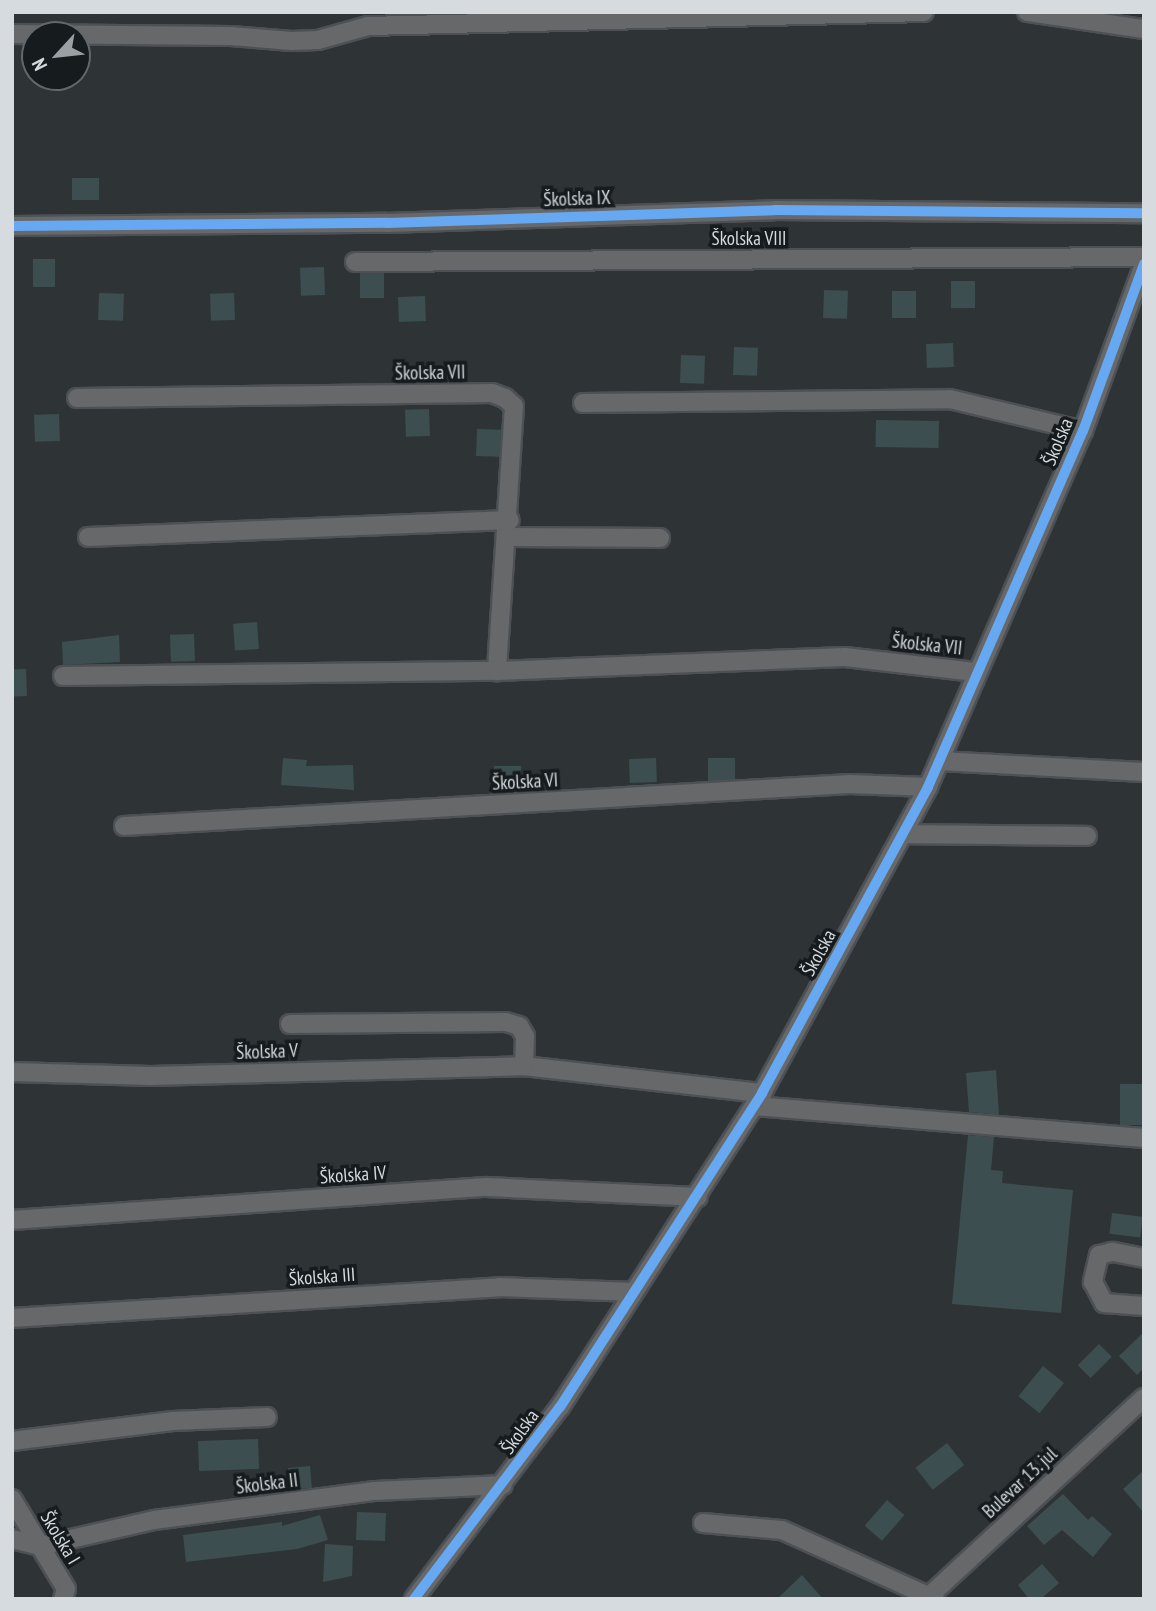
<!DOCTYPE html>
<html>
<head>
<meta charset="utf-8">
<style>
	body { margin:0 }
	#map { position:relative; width:1156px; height:1611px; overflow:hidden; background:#2e3336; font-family:"PT Sans Narrow",sans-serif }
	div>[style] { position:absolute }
	.building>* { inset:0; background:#3d4e50; transform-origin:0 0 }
	.roads { filter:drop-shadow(2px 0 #4d5054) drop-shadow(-2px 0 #4d5054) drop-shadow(0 2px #4d5054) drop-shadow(0 -2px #4d5054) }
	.minor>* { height:18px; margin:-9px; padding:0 9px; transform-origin:9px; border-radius:9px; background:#66686a }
	.cycleway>* { height:10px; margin:-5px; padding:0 5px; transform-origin:5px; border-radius:5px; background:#66a8f1 }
	span { translate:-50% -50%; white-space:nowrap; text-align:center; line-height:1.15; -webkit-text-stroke:7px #161b1d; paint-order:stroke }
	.street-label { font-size:19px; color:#d5dbdf }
	.frame { position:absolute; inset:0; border:14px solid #d5dbdf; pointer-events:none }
	.north { position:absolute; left:21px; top:21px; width:70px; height:70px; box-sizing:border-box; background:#161b1d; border:2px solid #62686b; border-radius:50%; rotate:243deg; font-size:19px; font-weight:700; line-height:28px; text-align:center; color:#d5dbdf }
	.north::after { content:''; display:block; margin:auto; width:24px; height:32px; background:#9ba0a4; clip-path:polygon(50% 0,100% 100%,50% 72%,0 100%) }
</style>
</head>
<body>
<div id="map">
	<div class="building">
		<div style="left:72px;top:178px;width:27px;height:22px"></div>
		<div style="left:33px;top:259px;width:22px;height:28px"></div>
		<div style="left:324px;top:267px;width:28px;height:24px;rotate:88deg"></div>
		<div style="left:360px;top:273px;width:24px;height:25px"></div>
		<div style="left:951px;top:281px;width:24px;height:27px"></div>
		<div style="left:824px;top:290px;width:24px;height:28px;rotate:2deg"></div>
		<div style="left:892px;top:291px;width:24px;height:27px"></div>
		<div style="left:99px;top:293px;width:25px;height:27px;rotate:2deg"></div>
		<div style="left:234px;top:293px;width:27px;height:24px;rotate:88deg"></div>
		<div style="left:425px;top:296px;width:25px;height:27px;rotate:88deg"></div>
		<div style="left:953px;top:343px;width:24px;height:27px;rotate:88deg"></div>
		<div style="left:734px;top:347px;width:24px;height:28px;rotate:2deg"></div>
		<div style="left:681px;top:355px;width:24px;height:28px;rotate:2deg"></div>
		<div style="left:429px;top:409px;width:27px;height:24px;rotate:88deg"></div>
		<div style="left:59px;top:414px;width:27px;height:25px;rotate:88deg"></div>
		<div style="left:876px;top:420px;width:63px;height:27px;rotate:1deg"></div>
		<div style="left:477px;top:429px;width:24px;height:27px;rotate:2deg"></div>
		<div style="left:257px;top:622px;width:27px;height:24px;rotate:86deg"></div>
		<div style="left:194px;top:634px;width:27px;height:24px;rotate:88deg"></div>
		<div style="clip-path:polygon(119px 635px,120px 662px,63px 665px,62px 642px)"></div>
		<div style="left:26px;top:669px;width:27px;height:14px;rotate:88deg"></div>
		<div style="clip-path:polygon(283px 758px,307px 760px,306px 766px,353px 765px,354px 790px,281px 785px)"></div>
		<div style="left:656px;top:758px;width:24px;height:27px;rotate:88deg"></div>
		<div style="left:708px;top:758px;width:27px;height:23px"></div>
		<div style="left:521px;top:766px;width:25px;height:27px;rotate:90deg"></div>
		<div style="clip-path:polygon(996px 1070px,999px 1115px,969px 1112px,966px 1073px)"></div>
		<div style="left:1120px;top:1084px;width:24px;height:41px"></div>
		<div style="clip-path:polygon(968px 1135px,994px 1137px,991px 1170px,1003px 1171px,1002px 1183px,1073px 1190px,1061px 1313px,952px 1304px)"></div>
		<div style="left:1112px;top:1213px;width:31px;height:21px;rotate:7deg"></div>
		<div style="clip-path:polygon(1144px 1332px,1144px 1368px,1137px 1375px,1119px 1356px)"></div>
		<div style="left:1099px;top:1344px;width:18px;height:30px;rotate:45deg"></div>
		<div style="left:1043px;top:1366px;width:27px;height:39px;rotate:39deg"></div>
		<div style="left:258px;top:1439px;width:30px;height:60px;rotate:88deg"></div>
		<div style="left:947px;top:1443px;width:28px;height:40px;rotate:52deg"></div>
		<div style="left:310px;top:1466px;width:22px;height:22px;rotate:85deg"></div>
		<div style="clip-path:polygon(1144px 1470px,1144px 1513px,1123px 1489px)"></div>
		<div style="clip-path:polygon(1063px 1494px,1088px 1520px,1092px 1516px,1112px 1534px,1093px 1557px,1062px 1530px,1044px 1545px,1027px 1526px)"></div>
		<div style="left:887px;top:1500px;width:23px;height:34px;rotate:41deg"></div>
		<div style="left:357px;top:1512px;width:29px;height:28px;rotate:2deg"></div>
		<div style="clip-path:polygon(320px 1515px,328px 1540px,297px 1549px,186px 1562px,183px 1535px,282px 1522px,282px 1526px)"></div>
		<div style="clip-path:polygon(325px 1544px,353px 1546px,352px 1576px,323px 1582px)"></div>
		<div style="clip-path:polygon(1042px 1564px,1059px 1583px,1041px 1599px,1029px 1599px,1018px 1585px)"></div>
		<div style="clip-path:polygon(802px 1575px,823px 1599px,777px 1599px)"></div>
	</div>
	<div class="roads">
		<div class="minor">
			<div style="left:1027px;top:12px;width:118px;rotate:8.3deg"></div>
			<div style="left:12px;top:34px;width:219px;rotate:0.5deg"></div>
			<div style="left:231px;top:36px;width:61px;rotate:4.7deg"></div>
			<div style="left:292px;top:41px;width:26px;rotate:-2deg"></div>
			<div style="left:318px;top:40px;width:52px;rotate:-15.6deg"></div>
			<div style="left:368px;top:26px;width:556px;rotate:-1.44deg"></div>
			<div style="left:12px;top:226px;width:375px;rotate:-0.5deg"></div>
			<div style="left:387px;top:223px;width:388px;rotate:-1.9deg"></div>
			<div style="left:775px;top:210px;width:369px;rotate:0.5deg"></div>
			<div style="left:355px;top:262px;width:789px;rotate:-0.36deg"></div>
			<div style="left:77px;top:398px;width:415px;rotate:-0.7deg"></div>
			<div style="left:492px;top:393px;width:14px;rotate:21deg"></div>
			<div style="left:505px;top:398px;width:12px;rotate:42deg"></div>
			<div style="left:514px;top:406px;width:266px;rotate:93.7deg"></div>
			<div style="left:583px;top:403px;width:367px;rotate:-0.6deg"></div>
			<div style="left:950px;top:399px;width:137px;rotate:13.5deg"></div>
			<div style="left:88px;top:537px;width:422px;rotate:-2.3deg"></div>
			<div style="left:508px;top:537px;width:152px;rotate:0.4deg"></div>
			<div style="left:63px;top:676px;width:434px;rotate:-0.7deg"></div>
			<div style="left:497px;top:671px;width:348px;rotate:-2.3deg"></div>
			<div style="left:845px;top:657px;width:131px;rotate:6.6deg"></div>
			<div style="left:940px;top:761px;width:204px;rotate:3.1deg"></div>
			<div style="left:124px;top:826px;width:727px;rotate:-3.31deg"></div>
			<div style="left:850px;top:784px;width:78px;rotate:2.2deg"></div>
			<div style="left:903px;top:834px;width:184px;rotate:0.6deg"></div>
			<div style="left:290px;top:1024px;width:216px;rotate:-0.5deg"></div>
			<div style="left:506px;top:1022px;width:14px;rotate:17deg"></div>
			<div style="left:519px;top:1026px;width:12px;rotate:59deg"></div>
			<div style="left:525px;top:1036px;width:30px;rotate:92deg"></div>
			<div style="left:524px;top:1066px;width:240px;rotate:6.5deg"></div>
			<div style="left:12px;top:1072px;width:139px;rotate:1.6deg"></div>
			<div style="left:151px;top:1076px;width:373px;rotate:-1.5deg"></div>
			<div style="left:755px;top:1106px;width:390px;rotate:4.7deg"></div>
			<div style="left:12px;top:1220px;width:475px;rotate:-4deg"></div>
			<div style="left:486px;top:1187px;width:212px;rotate:2.7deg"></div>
			<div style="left:1144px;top:1258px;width:33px;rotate:-169deg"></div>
			<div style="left:1112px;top:1252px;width:13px;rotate:167deg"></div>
			<div style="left:1099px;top:1255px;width:28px;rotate:103deg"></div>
			<div style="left:1093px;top:1282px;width:24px;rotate:62deg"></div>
			<div style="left:1104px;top:1303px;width:40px;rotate:4.3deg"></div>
			<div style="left:12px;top:1318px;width:489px;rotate:-3.6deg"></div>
			<div style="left:500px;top:1287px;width:134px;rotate:2.1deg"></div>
			<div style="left:12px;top:1441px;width:162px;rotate:-7.1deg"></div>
			<div style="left:173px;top:1421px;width:94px;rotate:-2.4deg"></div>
			<div style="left:12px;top:1499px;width:105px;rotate:59deg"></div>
			<div style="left:66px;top:1589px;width:10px;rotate:107deg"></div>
			<div style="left:703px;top:1523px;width:79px;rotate:5.1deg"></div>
			<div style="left:782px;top:1530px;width:168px;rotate:24.3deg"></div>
			<div style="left:12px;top:1539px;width:29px;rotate:14deg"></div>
			<div style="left:40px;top:1546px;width:117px;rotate:-12.8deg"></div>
			<div style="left:154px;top:1520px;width:223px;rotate:-7.5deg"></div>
			<div style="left:375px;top:1491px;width:128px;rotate:-2.7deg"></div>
			<div style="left:414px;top:1599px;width:241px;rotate:-52.8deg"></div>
			<div style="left:560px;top:1407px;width:373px;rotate:-57.2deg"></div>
			<div style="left:762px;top:1093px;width:348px;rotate:-61.5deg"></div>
			<div style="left:928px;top:787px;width:388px;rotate:-66.5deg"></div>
			<div style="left:1083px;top:431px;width:178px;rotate:-69.9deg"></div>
			<div style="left:926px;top:1599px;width:297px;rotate:-42.7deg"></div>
		</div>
	</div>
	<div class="cycleway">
		<div style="left:12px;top:226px;width:375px;rotate:-0.5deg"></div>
		<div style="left:387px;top:223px;width:388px;rotate:-1.9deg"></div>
		<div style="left:775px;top:210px;width:369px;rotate:0.5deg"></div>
		<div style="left:414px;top:1599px;width:241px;rotate:-52.8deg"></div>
		<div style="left:560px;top:1407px;width:373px;rotate:-57.2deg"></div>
		<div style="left:762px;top:1093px;width:348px;rotate:-61.5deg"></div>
		<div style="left:928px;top:787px;width:388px;rotate:-66.5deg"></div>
		<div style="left:1083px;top:431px;width:178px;rotate:-69.9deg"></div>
	</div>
	<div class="street-label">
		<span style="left:577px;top:199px;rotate:-2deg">Školska IX</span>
		<span style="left:749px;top:239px">Školska VIII</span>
		<span style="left:430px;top:373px;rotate:-1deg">Školska VII</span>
		<span style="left:1058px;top:442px;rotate:-67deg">Školska</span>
		<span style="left:927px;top:645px;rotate:6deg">Školska VII</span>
		<span style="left:525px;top:782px;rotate:-3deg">Školska VI</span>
		<span style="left:819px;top:953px;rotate:-61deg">Školska</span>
		<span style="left:267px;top:1052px;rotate:-2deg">Školska V</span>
		<span style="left:353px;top:1175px;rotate:-4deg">Školska IV</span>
		<span style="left:322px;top:1277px;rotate:-4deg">Školska III</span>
		<span style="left:520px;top:1432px;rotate:-54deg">Školska</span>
		<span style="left:1020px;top:1483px;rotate:-43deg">Bulevar 13. jul</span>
		<span style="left:267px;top:1484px;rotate:-7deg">Školska II</span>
		<span style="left:60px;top:1538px;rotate:59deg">Školska I</span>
	</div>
	<div class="frame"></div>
	<div class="north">N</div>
</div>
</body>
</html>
